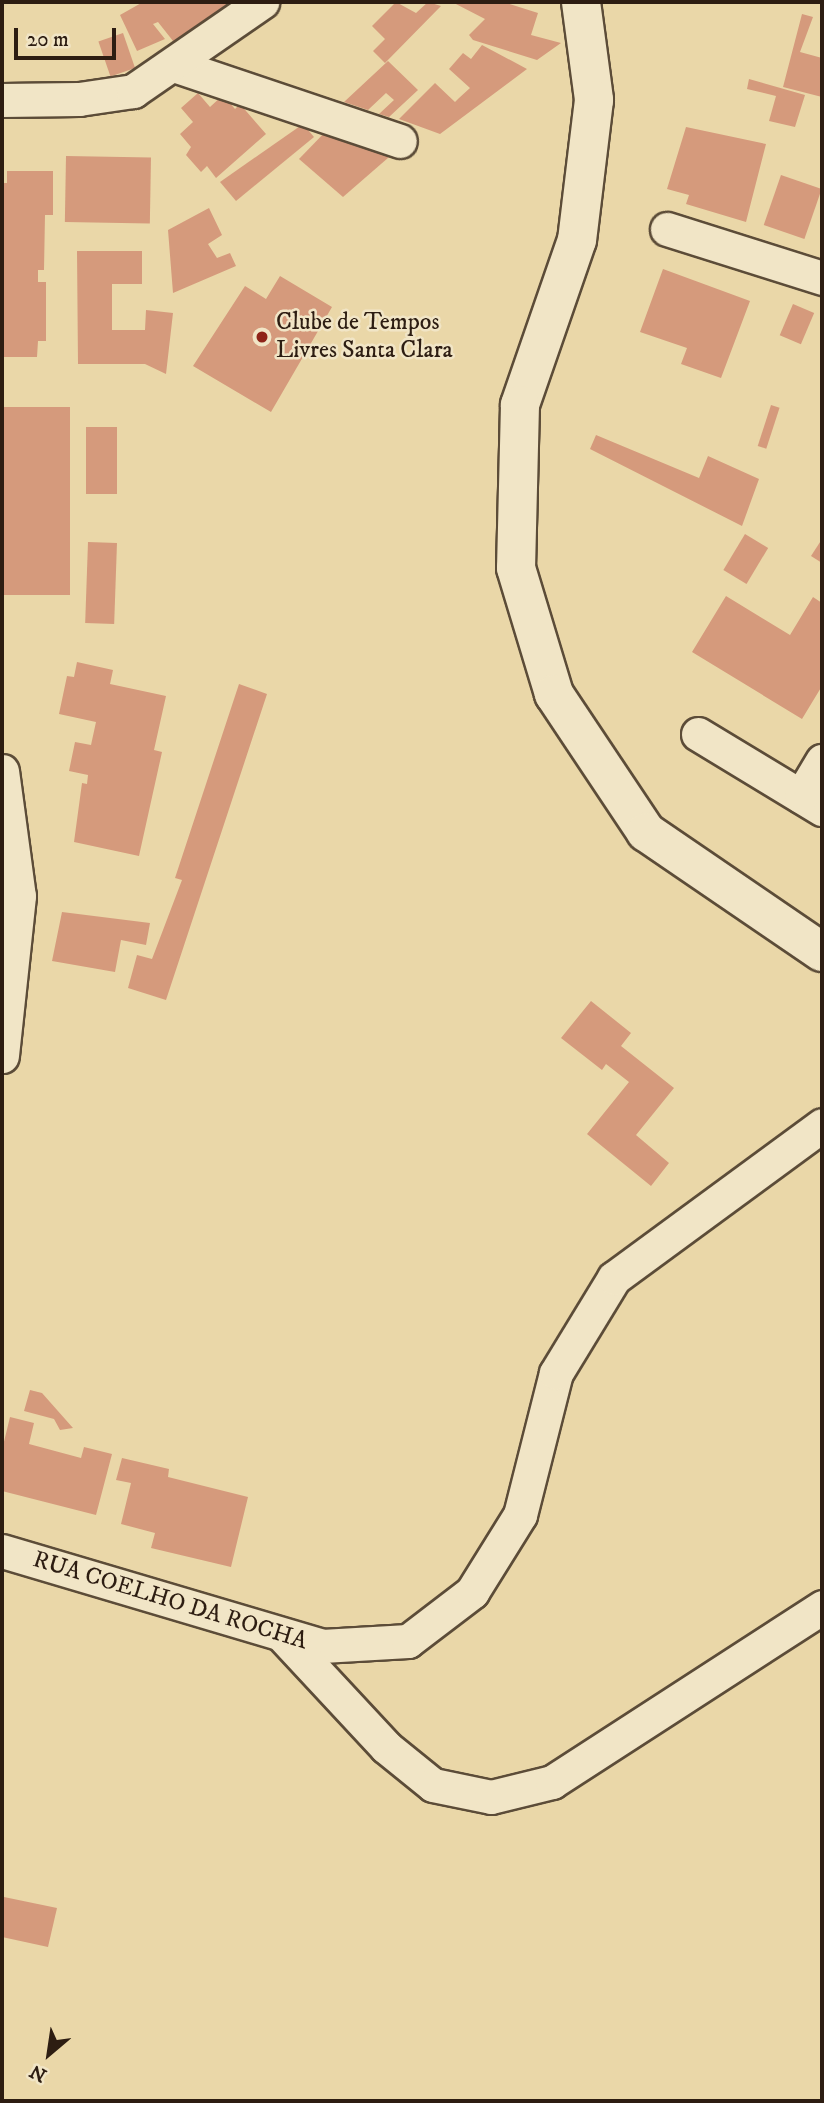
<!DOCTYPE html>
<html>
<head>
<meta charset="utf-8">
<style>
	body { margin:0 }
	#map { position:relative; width:824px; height:2103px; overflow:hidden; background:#ead7a8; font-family:"IM FELL DW Pica",serif }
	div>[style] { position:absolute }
	.building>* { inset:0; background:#d59a7c; transform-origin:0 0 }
	.roads { filter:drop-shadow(2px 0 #5c4c38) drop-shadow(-2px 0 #5c4c38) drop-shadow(0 2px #5c4c38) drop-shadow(0 -2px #5c4c38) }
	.minor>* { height:33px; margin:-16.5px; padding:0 16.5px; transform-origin:16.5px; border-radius:16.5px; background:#f1e5c6 }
	.tertiary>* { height:38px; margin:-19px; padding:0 19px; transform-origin:19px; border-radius:19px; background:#f1e5c6 }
	.dots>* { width:19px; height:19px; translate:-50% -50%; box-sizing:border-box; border:4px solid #f1e5c6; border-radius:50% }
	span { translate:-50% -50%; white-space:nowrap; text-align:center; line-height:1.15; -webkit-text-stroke:5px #f1e5c6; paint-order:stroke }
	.poi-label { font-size:24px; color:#2d1d12 }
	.left { translate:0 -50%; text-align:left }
	.street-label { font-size:24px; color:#2d1d12 }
	.frame { position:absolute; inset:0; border:4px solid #2d1d12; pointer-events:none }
	.north { position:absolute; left:14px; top:2019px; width:70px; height:70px; -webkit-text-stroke:5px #f1e5c6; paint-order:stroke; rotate:209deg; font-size:19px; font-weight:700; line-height:28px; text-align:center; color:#2d1d12 }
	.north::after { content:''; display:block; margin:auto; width:24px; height:32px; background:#2d1d12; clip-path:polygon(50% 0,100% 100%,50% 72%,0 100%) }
	.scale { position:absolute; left:14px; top:28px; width:102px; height:32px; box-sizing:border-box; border:4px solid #2d1d12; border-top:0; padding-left:9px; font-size:21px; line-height:24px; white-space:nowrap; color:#2d1d12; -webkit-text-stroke:5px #f1e5c6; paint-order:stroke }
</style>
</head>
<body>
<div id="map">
	<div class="building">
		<div style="clip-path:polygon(143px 2px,230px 2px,231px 4px,177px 46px,158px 22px,153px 24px,165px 39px,137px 51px,120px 15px)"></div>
		<div style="clip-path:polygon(396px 2px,416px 13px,428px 2px,441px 6px,385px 63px,373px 51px,385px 39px,372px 26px)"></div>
		<div style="clip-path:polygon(452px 2px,503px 2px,538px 13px,531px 35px,561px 43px,537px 60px,473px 40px,469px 35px,485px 19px)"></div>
		<div style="clip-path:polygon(802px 14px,813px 17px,800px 52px,822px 58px,822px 97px,783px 87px)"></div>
		<div style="left:123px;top:33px;width:37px;height:26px;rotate:71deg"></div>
		<div style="clip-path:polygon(482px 45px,527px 69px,440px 134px,399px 119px,435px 83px,455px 102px,459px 98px,470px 88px,449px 69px,463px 53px,471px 59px)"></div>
		<div style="clip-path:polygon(388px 61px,418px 90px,389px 117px,379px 114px,394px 100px,386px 93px,368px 110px,344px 102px)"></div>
		<div style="clip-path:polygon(749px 79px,805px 95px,795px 127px,769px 121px,776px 96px,747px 89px)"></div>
		<div style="clip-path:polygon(198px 93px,210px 107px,223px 95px,235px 109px,240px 104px,266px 134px,216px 178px,207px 166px,201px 172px,186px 155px,191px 147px,180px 134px,193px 122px,181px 108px)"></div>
		<div style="clip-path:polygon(303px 124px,314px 137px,236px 201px,220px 182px)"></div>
		<div style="clip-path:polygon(686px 127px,766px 144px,746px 222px,686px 204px,689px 195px,667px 189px)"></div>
		<div style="clip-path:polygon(329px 128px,396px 151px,343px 197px,299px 159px)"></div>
		<div style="left:66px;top:156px;width:85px;height:66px;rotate:1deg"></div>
		<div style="clip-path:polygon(7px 171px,53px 171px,53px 215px,45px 215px,44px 270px,38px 270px,38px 282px,46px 282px,46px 341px,38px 341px,37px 357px,2px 357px,2px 183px,7px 183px)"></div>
		<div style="left:781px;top:175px;width:43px;height:53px;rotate:19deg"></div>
		<div style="clip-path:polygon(209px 208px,222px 235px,208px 244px,217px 258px,230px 253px,236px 266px,173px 293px,168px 230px)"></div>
		<div style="clip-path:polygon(77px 251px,142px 251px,142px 284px,112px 284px,112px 330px,145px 330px,146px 310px,173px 313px,166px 374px,145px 364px,78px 364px)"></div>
		<div style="clip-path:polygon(663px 269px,750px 301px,721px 378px,681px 364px,687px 348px,640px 332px)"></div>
		<div style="clip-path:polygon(280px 276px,332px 307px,271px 412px,193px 366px,245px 286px,266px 299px)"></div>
		<div style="left:793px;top:304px;width:23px;height:34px;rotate:23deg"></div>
		<div style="left:771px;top:405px;width:9px;height:43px;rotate:18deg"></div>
		<div style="left:2px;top:407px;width:68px;height:188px"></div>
		<div style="left:86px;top:427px;width:31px;height:67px"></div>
		<div style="clip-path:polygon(596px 435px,699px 478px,708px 456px,759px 479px,742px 526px,590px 449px)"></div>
		<div style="left:745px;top:534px;width:27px;height:42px;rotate:31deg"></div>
		<div style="clip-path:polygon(822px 539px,822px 563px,811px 556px)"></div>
		<div style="left:88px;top:542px;width:29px;height:81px;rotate:2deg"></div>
		<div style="clip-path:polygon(726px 596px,790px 635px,813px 597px,822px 603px,822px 686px,802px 719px,692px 652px)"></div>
		<div style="clip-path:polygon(77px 662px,113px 670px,110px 684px,166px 696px,154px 750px,162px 752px,139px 856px,74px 842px,82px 783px,87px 784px,88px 775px,69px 771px,75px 742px,91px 745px,96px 722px,59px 714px,67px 676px,74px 677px)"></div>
		<div style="clip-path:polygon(239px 684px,267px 694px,166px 1000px,128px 988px,137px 955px,152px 959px,182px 880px,175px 878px)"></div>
		<div style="clip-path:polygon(62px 912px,150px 923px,146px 945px,121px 940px,115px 972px,52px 961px)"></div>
		<div style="clip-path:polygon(591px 1001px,631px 1033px,621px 1046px,674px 1088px,636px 1135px,669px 1163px,651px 1186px,587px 1134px,629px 1082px,606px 1064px,602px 1070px,561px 1038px)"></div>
		<div style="clip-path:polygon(30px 1390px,42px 1393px,73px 1428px,60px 1430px,54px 1419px,24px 1411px)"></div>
		<div style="clip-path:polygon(10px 1417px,34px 1423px,29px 1444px,81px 1458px,84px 1447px,112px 1454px,96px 1515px,2px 1491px,2px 1450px)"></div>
		<div style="clip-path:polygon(122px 1458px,169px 1469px,168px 1477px,248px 1497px,231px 1567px,151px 1548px,155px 1533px,121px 1524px,131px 1483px,116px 1480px)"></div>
		<div style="clip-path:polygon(4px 1897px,57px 1908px,48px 1947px,2px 1937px)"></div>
	</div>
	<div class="roads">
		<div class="minor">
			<div style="left:177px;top:66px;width:235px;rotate:18.6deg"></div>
			<div style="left:2px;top:100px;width:77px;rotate:-0.7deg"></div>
			<div style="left:79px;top:99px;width:55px;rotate:-8.4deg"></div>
			<div style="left:133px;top:91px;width:157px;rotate:-34.6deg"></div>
			<div style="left:667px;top:229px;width:163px;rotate:17.5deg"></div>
			<div style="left:698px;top:734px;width:145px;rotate:31.2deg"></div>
			<div style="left:2px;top:771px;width:126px;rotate:82.3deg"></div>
			<div style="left:19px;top:896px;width:161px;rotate:96.1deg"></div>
			<div style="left:801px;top:796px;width:41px;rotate:-59deg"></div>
			<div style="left:2px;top:1551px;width:334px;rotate:16.5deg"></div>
			<div style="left:322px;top:1646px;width:86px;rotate:-3.3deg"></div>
			<div style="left:408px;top:1641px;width:81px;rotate:-37.4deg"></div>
			<div style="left:472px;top:1592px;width:91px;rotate:-58.1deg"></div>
			<div style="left:520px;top:1515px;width:146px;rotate:-75.8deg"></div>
			<div style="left:556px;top:1373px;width:111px;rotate:-58.6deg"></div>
			<div style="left:614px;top:1278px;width:258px;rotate:-36.3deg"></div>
			<div style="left:282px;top:1635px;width:153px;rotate:47.1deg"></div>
			<div style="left:386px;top:1747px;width:60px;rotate:39deg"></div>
			<div style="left:433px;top:1785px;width:59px;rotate:11.7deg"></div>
			<div style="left:491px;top:1797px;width:63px;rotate:-13.8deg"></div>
			<div style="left:552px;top:1782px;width:322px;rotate:-32.9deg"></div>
		</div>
		<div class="tertiary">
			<div style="left:581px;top:2px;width:99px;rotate:82.4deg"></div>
			<div style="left:594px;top:100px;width:141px;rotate:96.9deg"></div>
			<div style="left:577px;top:240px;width:175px;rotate:109.1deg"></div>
			<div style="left:520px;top:405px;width:163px;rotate:91.4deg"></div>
			<div style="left:516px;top:568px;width:132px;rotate:73.2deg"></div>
			<div style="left:554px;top:694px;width:166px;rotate:56.3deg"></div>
			<div style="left:646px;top:832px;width:213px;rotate:34.3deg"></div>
		</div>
	</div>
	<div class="dots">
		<div style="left:262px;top:337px;background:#8f2418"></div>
	</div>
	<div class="poi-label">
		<span class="left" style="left:276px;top:337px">Clube de Tempos<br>Livres Santa Clara</span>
	</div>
	<div class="street-label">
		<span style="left:170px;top:1601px;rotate:17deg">RUA COELHO DA ROCHA</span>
	</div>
	<div class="frame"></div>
	<div class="north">N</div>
	<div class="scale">20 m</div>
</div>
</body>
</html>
